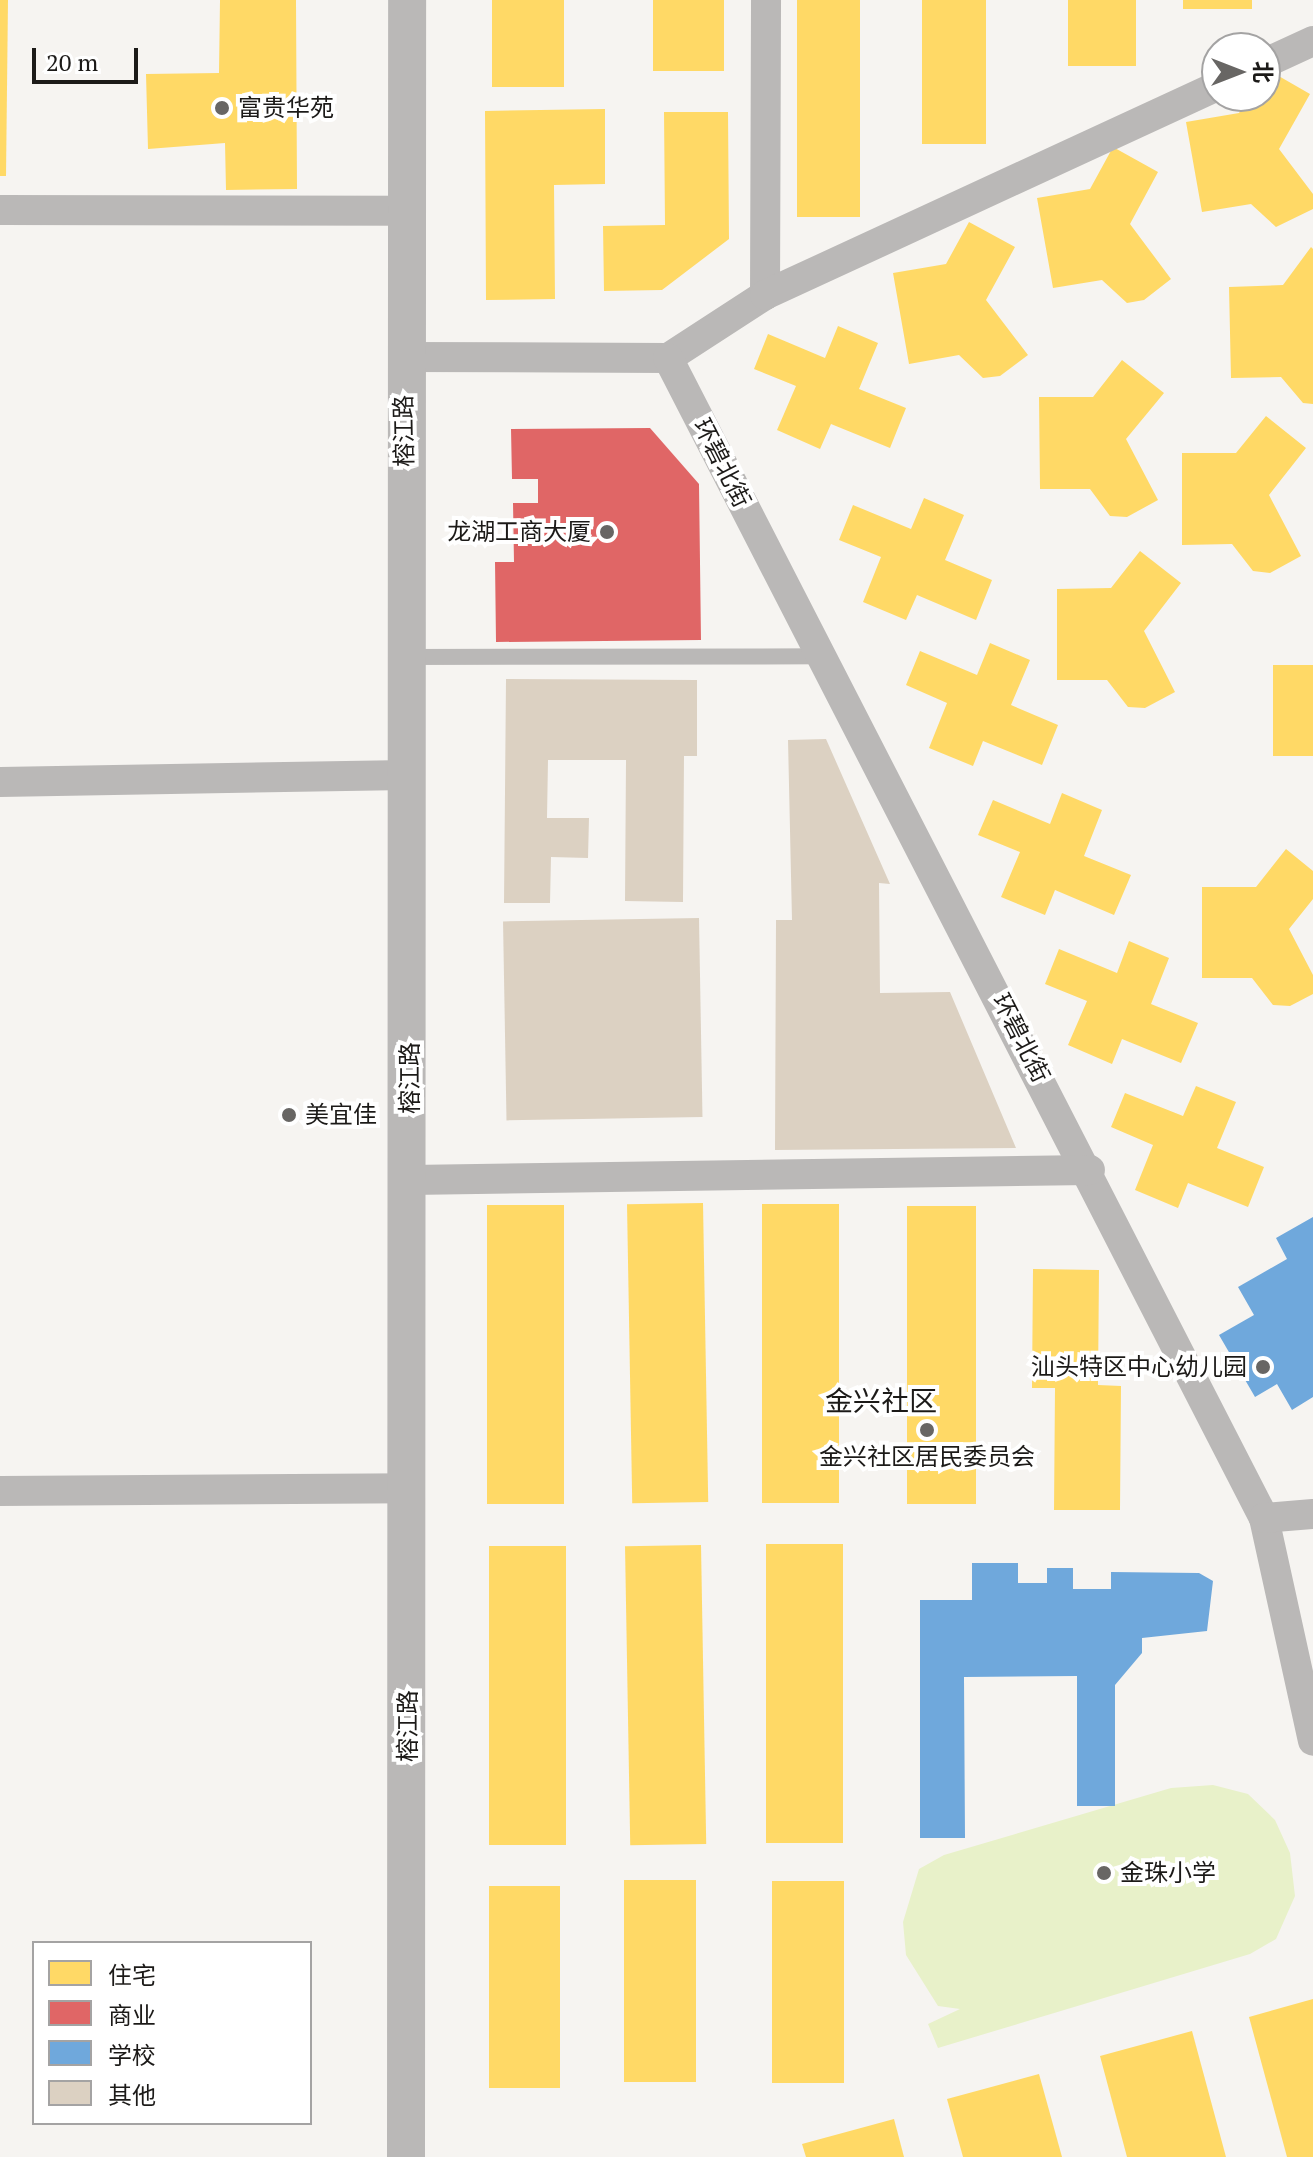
<!DOCTYPE html>
<html>
<head>
<meta charset="utf-8">
<style>
	body { margin:0 }
	#map { position:relative; width:1313px; height:2157px; overflow:hidden; background:#f6f4f1; font-family:"PT Serif","Noto Sans SC",serif }
	div>[style] { position:absolute }
	.green>* { inset:0; background:#e8f1c9 }
	.homes>* { inset:0; background:#ffd966; transform-origin:0 0 }
	.shops>* { inset:0; background:#e06666 }
	.schools>* { inset:0; background:#6fa8dc }
	.building>* { inset:0; background:#dcd1c2; transform-origin:0 0 }
	.service>* { height:16px; margin:-8px; padding:0 8px; transform-origin:8px; border-radius:8px; background:#bab8b7 }
	.minor>* { height:30px; margin:-15px; padding:0 15px; transform-origin:15px; border-radius:15px; background:#bab8b7 }
	.tertiary>* { height:38px; margin:-19px; padding:0 19px; transform-origin:19px; border-radius:19px; background:#bab8b7 }
	.dots>* { width:22px; height:22px; translate:-50% -50%; box-sizing:border-box; border:4px solid #fff; border-radius:50% }
	span { translate:-50% -50%; white-space:nowrap; text-align:center; line-height:1.15; -webkit-text-stroke:8px #fff; paint-order:stroke }
	.poi-label { font-size:24px; color:#1c1a18 }
	.left { translate:0 -50%; text-align:left }
	.right { translate:-100% -50%; text-align:right }
	.street-label { font-size:24px; color:#1c1a18 }
	.quarter-label { font-size:28px; color:#1c1a18 }
	.legend { position:absolute; left:32px; top:1941px; width:280px; height:184px; box-sizing:border-box; background:#fff; border:2px solid #a4a3a3; margin:0; padding:10px 14px; list-style:none; font-size:24px; color:#1c1a18 }
	.legend li { display:flex; align-items:center; gap:16px; height:40px }
	.legend b { width:40px; border:2px solid #a4a3a3 }
	.north { position:absolute; left:1201px; top:32px; width:80px; height:80px; box-sizing:border-box; background:#fff; border:2px solid #a4a3a3; border-radius:50%; rotate:90deg; font-size:22px; font-weight:700; line-height:32px; text-align:center; color:#1c1a18 }
	.north::after { content:''; display:block; margin:auto; width:28px; height:36px; background:#686664; clip-path:polygon(50% 0,100% 100%,50% 72%,0 100%) }
	.scale { position:absolute; left:32px; top:48px; width:106px; height:36px; box-sizing:border-box; border:4px solid #1c1a18; border-top:0; padding-left:10px; font-size:24px; line-height:28px; white-space:nowrap; color:#1c1a18; -webkit-text-stroke:6px #fff; paint-order:stroke }
</style>
</head>
<body>
<div id="map">
	<div class="green">
		<div style="clip-path:polygon(1213px 1785px,1248px 1794px,1275px 1820px,1290px 1853px,1295px 1896px,1276px 1939px,1250px 1954px,938px 2048px,928px 2024px,960px 2009px,938px 2006px,906px 1955px,903px 1922px,919px 1869px,944px 1855px,1171px 1788px)"></div>
	</div>
	<div class="homes">
		<div style="clip-path:polygon(0 0,8px 0,6px 176px,0 176px)"></div>
		<div style="clip-path:polygon(220px 0,296px 0,297px 189px,226px 190px,225px 143px,148px 149px,146px 74px,219px 73px)"></div>
		<div style="left:492px;top:0;width:72px;height:87px"></div>
		<div style="left:653px;top:0;width:71px;height:71px"></div>
		<div style="left:797px;top:0;width:63px;height:217px"></div>
		<div style="left:922px;top:0;width:64px;height:144px"></div>
		<div style="left:1068px;top:0;width:68px;height:66px"></div>
		<div style="left:1183px;top:0;width:69px;height:9px"></div>
		<div style="clip-path:polygon(1265px 68px,1310px 94px,1279px 149px,1313px 194px,1313px 209px,1276px 227px,1251px 204px,1202px 212px,1186px 122px,1239px 113px,1248px 96px,1265px 96px)"></div>
		<div style="clip-path:polygon(605px 109px,605px 184px,554px 185px,555px 299px,486px 300px,485px 111px)"></div>
		<div style="clip-path:polygon(664px 112px,728px 112px,729px 239px,662px 290px,604px 291px,603px 226px,665px 225px)"></div>
		<div style="clip-path:polygon(1113px 147px,1158px 172px,1130px 224px,1171px 279px,1144px 300px,1127px 303px,1102px 280px,1053px 288px,1037px 198px,1090px 189px)"></div>
		<div style="clip-path:polygon(969px 222px,1015px 247px,986px 300px,1028px 355px,1000px 376px,983px 378px,959px 355px,909px 364px,893px 273px,946px 264px)"></div>
		<div style="clip-path:polygon(1311px 247px,1313px 249px,1313px 404px,1303px 403px,1281px 377px,1231px 378px,1229px 287px,1283px 285px)"></div>
		<div style="clip-path:polygon(838px 326px,878px 343px,859px 389px,906px 408px,890px 448px,831px 424px,820px 449px,777px 430px,796px 386px,754px 369px,768px 334px,825px 358px)"></div>
		<div style="clip-path:polygon(1122px 360px,1164px 393px,1126px 439px,1158px 500px,1127px 517px,1110px 516px,1090px 489px,1040px 489px,1039px 397px,1093px 397px)"></div>
		<div style="clip-path:polygon(1266px 416px,1306px 448px,1269px 495px,1301px 556px,1270px 573px,1253px 571px,1232px 544px,1182px 545px,1182px 453px,1236px 453px)"></div>
		<div style="clip-path:polygon(924px 498px,964px 515px,945px 560px,992px 580px,976px 620px,917px 595px,906px 620px,863px 602px,881px 557px,839px 540px,853px 505px,911px 529px)"></div>
		<div style="clip-path:polygon(1140px 551px,1181px 583px,1144px 631px,1175px 692px,1145px 708px,1128px 707px,1107px 680px,1057px 680px,1057px 589px,1111px 588px)"></div>
		<div style="clip-path:polygon(990px 643px,1030px 660px,1011px 705px,1058px 725px,1042px 765px,983px 741px,973px 766px,929px 748px,947px 703px,906px 685px,920px 651px,977px 675px)"></div>
		<div style="left:1273px;top:665px;width:40px;height:91px"></div>
		<div style="clip-path:polygon(1062px 793px,1102px 810px,1084px 856px,1131px 875px,1114px 915px,1055px 890px,1045px 915px,1001px 897px,1020px 852px,978px 835px,993px 800px,1050px 824px)"></div>
		<div style="clip-path:polygon(1286px 849px,1313px 871px,1313px 899px,1289px 929px,1313px 975px,1313px 994px,1290px 1006px,1273px 1005px,1252px 978px,1202px 978px,1202px 887px,1256px 887px)"></div>
		<div style="clip-path:polygon(1129px 941px,1169px 958px,1151px 1004px,1198px 1023px,1181px 1063px,1122px 1039px,1112px 1064px,1068px 1045px,1087px 1001px,1045px 984px,1059px 949px,1117px 973px)"></div>
		<div style="clip-path:polygon(1196px 1086px,1236px 1102px,1217px 1148px,1264px 1167px,1248px 1207px,1188px 1183px,1178px 1208px,1135px 1190px,1153px 1145px,1111px 1127px,1125px 1093px,1183px 1116px)"></div>
		<div style="left:703px;top:1203px;width:299px;height:76px;rotate:89deg"></div>
		<div style="left:762px;top:1204px;width:77px;height:299px"></div>
		<div style="left:487px;top:1205px;width:77px;height:299px"></div>
		<div style="left:976px;top:1206px;width:298px;height:69px;rotate:90deg"></div>
		<div style="clip-path:polygon(1033px 1269px,1099px 1270px,1098px 1385px,1121px 1386px,1120px 1510px,1054px 1510px,1055px 1388px,1032px 1388px)"></div>
		<div style="left:766px;top:1544px;width:77px;height:299px"></div>
		<div style="left:701px;top:1545px;width:299px;height:76px;rotate:89deg"></div>
		<div style="left:566px;top:1546px;width:299px;height:77px;rotate:90deg"></div>
		<div style="left:696px;top:1880px;width:202px;height:72px;rotate:90deg"></div>
		<div style="left:844px;top:1881px;width:202px;height:72px;rotate:90deg"></div>
		<div style="left:489px;top:1886px;width:71px;height:202px"></div>
		<div style="clip-path:polygon(1313px 1999px,1313px 2157px,1287px 2157px,1249px 2017px)"></div>
		<div style="clip-path:polygon(1192px 2031px,1226px 2157px,1127px 2157px,1100px 2056px)"></div>
		<div style="clip-path:polygon(1039px 2074px,1062px 2157px,963px 2157px,947px 2099px)"></div>
		<div style="clip-path:polygon(894px 2119px,904px 2157px,806px 2157px,802px 2144px)"></div>
	</div>
	<div class="shops">
		<div style="clip-path:polygon(650px 428px,699px 484px,701px 640px,496px 642px,495px 562px,514px 562px,513px 503px,538px 503px,538px 479px,512px 479px,511px 429px)"></div>
	</div>
	<div class="schools">
		<div style="clip-path:polygon(1313px 1217px,1313px 1397px,1292px 1410px,1277px 1384px,1255px 1397px,1219px 1335px,1254px 1315px,1238px 1287px,1287px 1259px,1276px 1238px)"></div>
		<div style="clip-path:polygon(972px 1563px,1018px 1563px,1018px 1583px,1047px 1583px,1047px 1568px,1073px 1568px,1073px 1589px,1111px 1589px,1111px 1572px,1199px 1573px,1213px 1581px,1207px 1631px,1142px 1638px,1142px 1653px,1115px 1685px,1115px 1806px,1077px 1806px,1077px 1676px,964px 1677px,965px 1838px,920px 1838px,920px 1600px,972px 1600px)"></div>
	</div>
	<div class="building">
		<div style="clip-path:polygon(506px 679px,697px 680px,697px 756px,684px 756px,683px 902px,625px 901px,626px 760px,548px 760px,547px 818px,589px 818px,588px 858px,551px 857px,550px 903px,504px 903px)"></div>
		<div style="clip-path:polygon(826px 739px,890px 884px,879px 883px,880px 993px,950px 992px,1016px 1148px,775px 1150px,776px 920px,792px 920px,788px 740px)"></div>
		<div style="left:699px;top:918px;width:199px;height:196px;rotate:89deg"></div>
	</div>
	<div class="service">
		<div style="left:406px;top:657px;width:416px;rotate:-0.1deg"></div>
	</div>
	<div class="minor">
		<div style="left:1265px;top:63px;width:53px;rotate:-24.6deg"></div>
		<div style="left:0;top:210px;width:405px;rotate:0.1deg"></div>
		<div style="left:765px;top:295px;width:295px;rotate:-89.8deg"></div>
		<div style="left:403px;top:357px;width:265px;rotate:0.2deg"></div>
		<div style="left:668px;top:358px;width:116px;rotate:-33deg"></div>
		<div style="left:765px;top:295px;width:498px;rotate:-24.8deg"></div>
		<div style="left:668px;top:358px;width:1304px;rotate:62.81deg"></div>
		<div style="left:1264px;top:1518px;width:228px;rotate:77.6deg"></div>
		<div style="left:0;top:782px;width:407px;rotate:-1deg"></div>
		<div style="left:410px;top:1180px;width:680px;rotate:-0.84deg"></div>
		<div style="left:0;top:1491px;width:409px;rotate:-0.4deg"></div>
		<div style="left:1264px;top:1518px;width:49px;rotate:-4.7deg"></div>
	</div>
	<div class="tertiary">
		<div style="left:406px;top:2157px;width:2157px;rotate:-89.97deg"></div>
	</div>
	<div class="dots">
		<div style="left:222px;top:108px;background:#686664"></div>
		<div style="left:607px;top:532px;background:#686664"></div>
		<div style="left:289px;top:1115px;background:#686664"></div>
		<div style="left:1263px;top:1367px;background:#686664"></div>
		<div style="left:927px;top:1430px;background:#686664"></div>
		<div style="left:1104px;top:1873px;background:#686664"></div>
	</div>
	<div class="poi-label">
		<span class="left" style="left:238px;top:108px">富贵华苑</span>
		<span class="right" style="left:591px;top:532px">龙湖工商大厦</span>
		<span class="left" style="left:305px;top:1115px">美宜佳</span>
		<span class="right" style="left:1247px;top:1367px">汕头特区中心幼儿园</span>
		<span style="left:927px;top:1457px">金兴社区居民委员会</span>
		<span class="left" style="left:1120px;top:1873px">金珠小学</span>
	</div>
	<div class="street-label">
		<span style="left:404px;top:431px;rotate:-91deg">榕江路</span>
		<span style="left:722px;top:463px;rotate:63deg">环碧北街</span>
		<span style="left:1021px;top:1038px;rotate:63deg">环碧北街</span>
		<span style="left:410px;top:1078px;rotate:-90deg">榕江路</span>
		<span style="left:408px;top:1726px;rotate:-90deg">榕江路</span>
	</div>
	<div class="quarter-label">
		<span style="left:881px;top:1401px">金兴社区</span>
	</div>
	<ul class="legend">
	<li><b style="height:22px;background:#ffd966"></b>住宅</li>
	<li><b style="height:22px;background:#e06666"></b>商业</li>
	<li><b style="height:22px;background:#6fa8dc"></b>学校</li>
	<li><b style="height:22px;background:#dcd1c2"></b>其他</li>
	</ul>
	<div class="north">北</div>
	<div class="scale">20 m</div>
</div>
</body>
</html>
